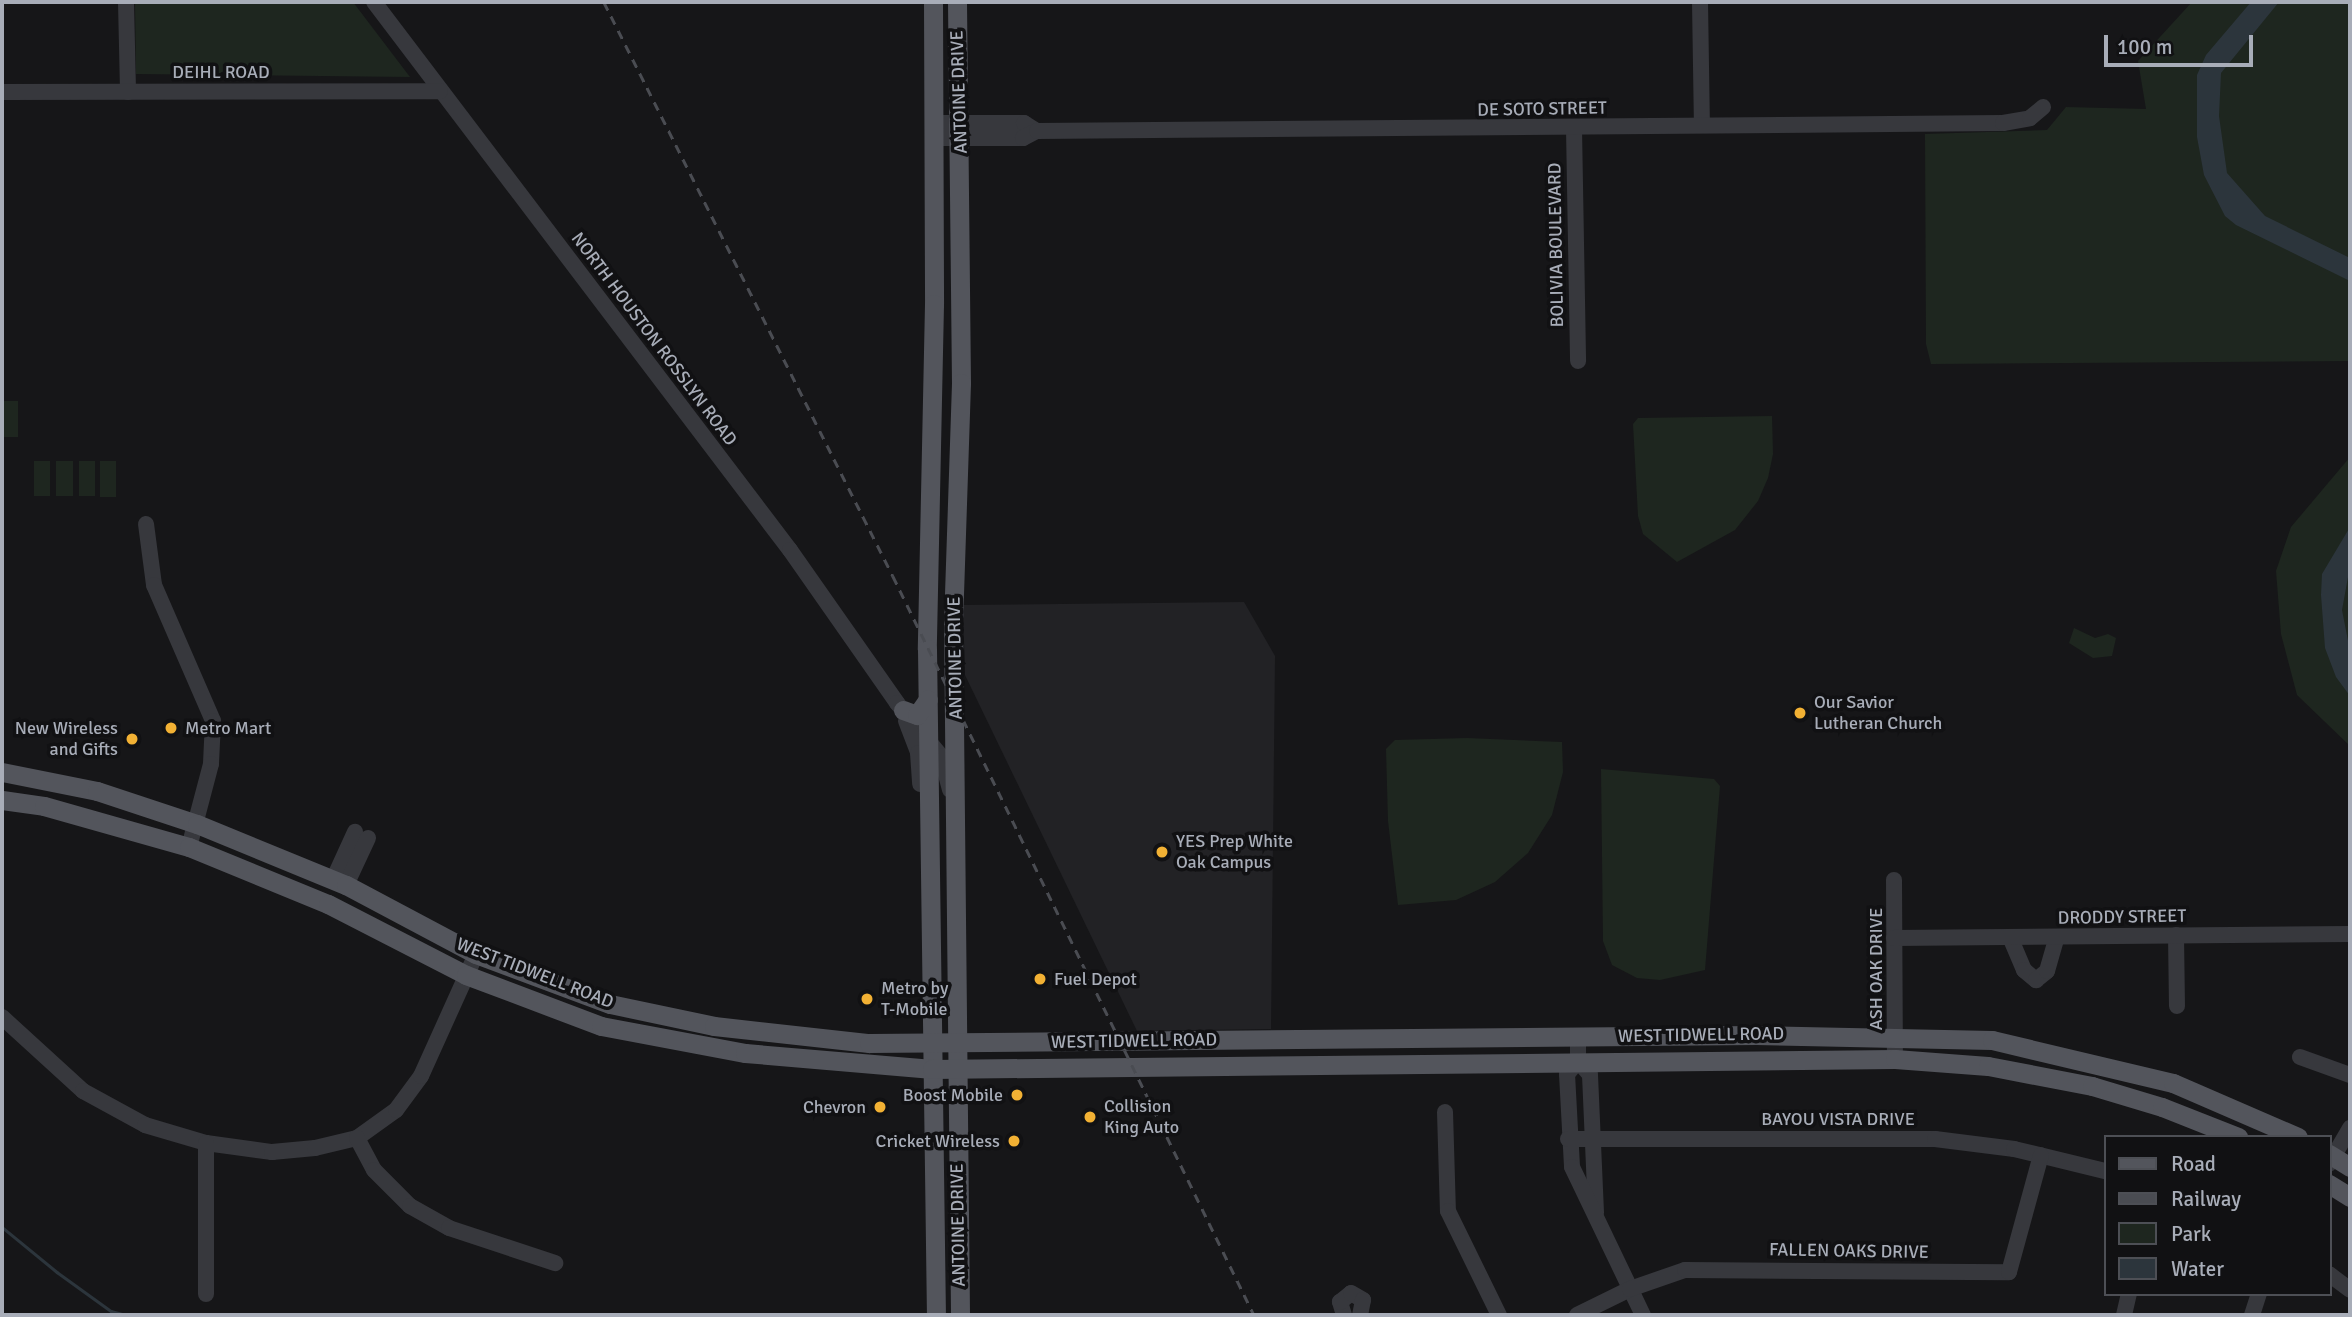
<!DOCTYPE html>
<html>
<head>
<meta charset="utf-8">
<style>
	body { margin:0 }
	#map { position:relative; width:2352px; height:1317px; overflow:hidden; background:#161618; font-family:Signika,sans-serif }
	div>[style] { position:absolute }
	.built>* { inset:0; background:#222225 }
	.green>* { inset:0; background:#1e261f; transform-origin:0 0 }
	.water>* { inset:0; background:#2c353c }
	.stream>* { height:2.5px; margin:-1.25px; padding:0 1.25px; transform-origin:1.25px; border-radius:1.25px; background:#2c353c }
	.minor>* { height:16px; margin:-8px; padding:0 8px; transform-origin:8px; border-radius:8px; background:#37383d }
	.major>* { height:19px; margin:-9.5px; padding:0 9.5px; transform-origin:9.5px; border-radius:9.5px; background:#53555c }
	.rail>* { height:2.5px; margin-top:-1.25px; transform-origin:0; background:repeating-linear-gradient(90deg,#4a4c52 0 9px,transparent 0 16px) }
	.dots>* { width:19px; height:19px; translate:-50% -50%; box-sizing:border-box; border:4px solid #111113; border-radius:50% }
	span { translate:-50% -50%; white-space:nowrap; text-align:center; line-height:1.15; -webkit-text-stroke:7px #111113; paint-order:stroke }
	.street-label { font-size:18px; color:#a8adb8 }
	.poi-label { font-size:18px; color:#a8adb8 }
	.left { translate:0 -50%; text-align:left }
	.right { translate:-100% -50%; text-align:right }
	.frame { position:absolute; inset:0; border:4px solid #a8adb8; pointer-events:none }
	.legend { position:absolute; left:2104px; top:1135px; width:228px; height:161px; box-sizing:border-box; background:#111113; border:2px solid #4d4f55; margin:0; padding:9px 12px; list-style:none; font-size:21px; color:#a8adb8 }
	.legend li { display:flex; align-items:center; gap:14px; height:35px }
	.legend b { width:35px; border:2px solid #4d4f55 }
	.scale { position:absolute; left:2104px; top:35px; width:149px; height:32px; box-sizing:border-box; border:4px solid #a8adb8; border-top:0; padding-left:9px; font-size:21px; line-height:24px; white-space:nowrap; color:#a8adb8; -webkit-text-stroke:5px #111113; paint-order:stroke }
</style>
</head>
<body>
<div id="map">
	<div class="built">
		<div style="clip-path:polygon(1244px 602px,1275px 656px,1271px 1029px,1137px 1031px,965px 675px,963px 605px)"></div>
	</div>
	<div class="green">
		<div style="clip-path:polygon(135px 2px,353px 2px,410px 77px,136px 74px)"></div>
		<div style="clip-path:polygon(2192px 2px,2350px 2px,2350px 361px,1931px 364px,1926px 344px,1925px 134px,2047px 130px,2066px 107px,2146px 109px,2138px 61px)"></div>
		<div style="left:2px;top:401px;width:16px;height:36px"></div>
		<div style="clip-path:polygon(1772px 416px,1773px 454px,1768px 478px,1758px 501px,1735px 530px,1677px 562px,1643px 534px,1638px 516px,1633px 424px,1638px 418px)"></div>
		<div style="clip-path:polygon(2350px 457px,2350px 746px,2297px 695px,2281px 634px,2276px 571px,2291px 527px)"></div>
		<div style="left:34px;top:461px;width:16px;height:35px"></div>
		<div style="left:56px;top:461px;width:17px;height:35px"></div>
		<div style="left:79px;top:461px;width:16px;height:35px"></div>
		<div style="left:100px;top:461px;width:16px;height:36px"></div>
		<div style="clip-path:polygon(2074px 628px,2095px 638px,2108px 634px,2116px 638px,2112px 656px,2093px 658px,2069px 643px)"></div>
		<div style="clip-path:polygon(1467px 738px,1562px 742px,1563px 772px,1552px 815px,1528px 853px,1495px 882px,1456px 900px,1398px 905px,1388px 821px,1386px 749px,1395px 740px)"></div>
		<div style="clip-path:polygon(1601px 769px,1714px 779px,1720px 786px,1705px 970px,1660px 980px,1637px 978px,1612px 965px,1603px 941px)"></div>
	</div>
	<div class="water">
		<div style="clip-path:polygon(2251px 2px,2279px 2px,2221px 73px,2219px 116px,2227px 173px,2265px 216px,2350px 258px,2350px 281px,2236px 225px,2225px 216px,2204px 175px,2197px 137px,2197px 75px,2206px 55px)"></div>
		<div style="clip-path:polygon(2350px 527px,2350px 566px,2342px 610px,2350px 651px,2350px 696px,2336px 677px,2325px 648px,2321px 595px,2322px 574px)"></div>
	</div>
	<div class="stream">
		<div style="left:2px;top:1227px;width:71px;rotate:39.3deg"></div>
		<div style="left:57px;top:1272px;width:67px;rotate:35.8deg"></div>
		<div style="left:111px;top:1311px;width:16px;rotate:15deg"></div>
	</div>
	<div class="minor">
		<div style="left:126px;top:2px;width:90px;rotate:88.7deg"></div>
		<div style="left:374px;top:2px;width:688px;rotate:52.8deg"></div>
		<div style="left:790px;top:550px;width:187px;rotate:55deg"></div>
		<div style="left:897px;top:703px;width:69px;rotate:50.3deg"></div>
		<div style="left:941px;top:756px;width:35px;rotate:75deg"></div>
		<div style="left:1700px;top:2px;width:123px;rotate:89.1deg"></div>
		<div style="left:2px;top:92px;width:438px;rotate:-0.1deg"></div>
		<div style="left:935px;top:123px;width:89px"></div>
		<div style="left:1024px;top:123px;width:15px;rotate:32deg"></div>
		<div style="left:1574px;top:128px;width:233px;rotate:89deg"></div>
		<div style="left:935px;top:138px;width:88px"></div>
		<div style="left:1023px;top:138px;width:16px;rotate:-27deg"></div>
		<div style="left:1037px;top:131px;width:966px;rotate:-0.47deg"></div>
		<div style="left:2003px;top:123px;width:27px;rotate:-10deg"></div>
		<div style="left:2030px;top:118px;width:17px;rotate:-40deg"></div>
		<div style="left:146px;top:524px;width:62px;rotate:82.5deg"></div>
		<div style="left:154px;top:585px;width:148px;rotate:66.5deg"></div>
		<div style="left:213px;top:721px;width:43px;rotate:92.7deg"></div>
		<div style="left:211px;top:764px;width:86px;rotate:104.8deg"></div>
		<div style="left:906px;top:721px;width:34px;rotate:69deg"></div>
		<div style="left:918px;top:753px;width:31px;rotate:86deg"></div>
		<div style="left:333px;top:880px;width:53px;rotate:-65.4deg"></div>
		<div style="left:1894px;top:880px;width:179px;rotate:89.7deg"></div>
		<div style="left:346px;top:885px;width:52px;rotate:-64.9deg"></div>
		<div style="left:2176px;top:935px;width:71px;rotate:89.2deg"></div>
		<div style="left:2010px;top:937px;width:36px;rotate:67deg"></div>
		<div style="left:2024px;top:970px;width:16px;rotate:40deg"></div>
		<div style="left:2036px;top:980px;width:14px;rotate:-39deg"></div>
		<div style="left:2047px;top:971px;width:35px;rotate:-74deg"></div>
		<div style="left:1894px;top:938px;width:456px;rotate:-0.5deg"></div>
		<div style="left:2px;top:1017px;width:110px;rotate:42.4deg"></div>
		<div style="left:83px;top:1091px;width:71px;rotate:28.7deg"></div>
		<div style="left:145px;top:1125px;width:64px;rotate:16.4deg"></div>
		<div style="left:206px;top:1143px;width:67px;rotate:7.8deg"></div>
		<div style="left:272px;top:1152px;width:43px;rotate:-5.3deg"></div>
		<div style="left:315px;top:1148px;width:43px;rotate:-13.4deg"></div>
		<div style="left:357px;top:1138px;width:48px;rotate:-35.7deg"></div>
		<div style="left:396px;top:1110px;width:42px;rotate:-53.7deg"></div>
		<div style="left:421px;top:1076px;width:134px;rotate:-65.7deg"></div>
		<div style="left:1578px;top:1037px;width:24px;rotate:90deg"></div>
		<div style="left:1578px;top:1061px;width:18px;rotate:49deg"></div>
		<div style="left:1590px;top:1075px;width:138px;rotate:87.5deg"></div>
		<div style="left:2300px;top:1057px;width:53px;rotate:19.8deg"></div>
		<div style="left:1578px;top:1061px;width:17px;rotate:130deg"></div>
		<div style="left:1567px;top:1074px;width:93px;rotate:86.9deg"></div>
		<div style="left:1572px;top:1167px;width:164px;rotate:64.4deg"></div>
		<div style="left:1445px;top:1112px;width:99px;rotate:88.3deg"></div>
		<div style="left:1448px;top:1211px;width:116px;rotate:63.9deg"></div>
		<div style="left:357px;top:1138px;width:36px;rotate:62deg"></div>
		<div style="left:374px;top:1170px;width:51px;rotate:45deg"></div>
		<div style="left:410px;top:1206px;width:45px;rotate:29.4deg"></div>
		<div style="left:449px;top:1228px;width:112px;rotate:18.3deg"></div>
		<div style="left:1568px;top:1139px;width:367px"></div>
		<div style="left:1935px;top:1139px;width:80px;rotate:7.2deg"></div>
		<div style="left:2014px;top:1149px;width:94px;rotate:13.6deg"></div>
		<div style="left:2329px;top:1164px;width:42px;rotate:-59.7deg"></div>
		<div style="left:2329px;top:1274px;width:26px;rotate:37deg"></div>
		<div style="left:206px;top:1294px;width:151px;rotate:-90deg"></div>
		<div style="left:1344px;top:1315px;width:14px;rotate:-107deg"></div>
		<div style="left:1340px;top:1302px;width:14px;rotate:-39deg"></div>
		<div style="left:1351px;top:1293px;width:14px;rotate:30deg"></div>
		<div style="left:1363px;top:1300px;width:15px;rotate:101deg"></div>
		<div style="left:1577px;top:1315px;width:59px;rotate:-26.1deg"></div>
		<div style="left:1630px;top:1289px;width:58px;rotate:-19.1deg"></div>
		<div style="left:1685px;top:1270px;width:324px;rotate:0.4deg"></div>
		<div style="left:2009px;top:1272px;width:121px;rotate:-74.7deg"></div>
		<div style="left:2124px;top:1315px;width:22px;rotate:-77deg"></div>
		<div style="left:2252px;top:1315px;width:22px;rotate:-72deg"></div>
	</div>
	<div class="major">
		<div style="left:933px;top:2px;width:302px;rotate:89.8deg"></div>
		<div style="left:934px;top:304px;width:345px;rotate:91.2deg"></div>
		<div style="left:927px;top:649px;width:666px;rotate:89.23deg"></div>
		<div style="left:957px;top:2px;width:381px;rotate:89.4deg"></div>
		<div style="left:961px;top:383px;width:239px;rotate:91.9deg"></div>
		<div style="left:953px;top:622px;width:693px;rotate:89.42deg"></div>
		<div style="left:903px;top:710px;width:15px;rotate:20deg"></div>
		<div style="left:917px;top:715px;width:19px;rotate:-55deg"></div>
		<div style="left:2px;top:772px;width:97px;rotate:11.3deg"></div>
		<div style="left:97px;top:791px;width:105px;rotate:18.3deg"></div>
		<div style="left:197px;top:824px;width:161px;rotate:22.3deg"></div>
		<div style="left:346px;top:885px;width:147px;rotate:28deg"></div>
		<div style="left:476px;top:954px;width:143px;rotate:20.5deg"></div>
		<div style="left:610px;top:1004px;width:106px;rotate:11.9deg"></div>
		<div style="left:714px;top:1026px;width:156px;rotate:6.3deg"></div>
		<div style="left:869px;top:1043px;width:887px;rotate:-0.52deg"></div>
		<div style="left:1756px;top:1035px;width:236px;rotate:1.2deg"></div>
		<div style="left:1992px;top:1040px;width:186px;rotate:13.4deg"></div>
		<div style="left:2173px;top:1083px;width:136px;rotate:23.4deg"></div>
		<div style="left:2px;top:800px;width:42px;rotate:8.1deg"></div>
		<div style="left:44px;top:806px;width:151px;rotate:15.8deg"></div>
		<div style="left:189px;top:847px;width:150px;rotate:22.3deg"></div>
		<div style="left:328px;top:904px;width:155px;rotate:27.2deg"></div>
		<div style="left:466px;top:975px;width:144px;rotate:20.7deg"></div>
		<div style="left:601px;top:1026px;width:147px;rotate:10.6deg"></div>
		<div style="left:745px;top:1053px;width:188px;rotate:4.9deg"></div>
		<div style="left:932px;top:1069px;width:963px;rotate:-0.59deg"></div>
		<div style="left:1895px;top:1059px;width:93px;rotate:4.3deg"></div>
		<div style="left:1988px;top:1066px;width:106px;rotate:10.9deg"></div>
		<div style="left:2092px;top:1086px;width:73px;rotate:16.7deg"></div>
		<div style="left:2162px;top:1107px;width:82px;rotate:21.5deg"></div>
		<div style="left:2329px;top:1154px;width:25px;rotate:32deg"></div>
		<div style="left:2329px;top:1184px;width:25px;rotate:32deg"></div>
	</div>
	<div class="rail">
		<div style="left:604px;top:2px;width:643px;rotate:63.28deg"></div>
		<div style="left:893px;top:576px;width:822px;rotate:63.96deg"></div>
	</div>
	<div class="dots">
		<div style="left:1800px;top:713px;background:#f2b134"></div>
		<div style="left:171px;top:728px;background:#f2b134"></div>
		<div style="left:132px;top:739px;background:#f2b134"></div>
		<div style="left:1162px;top:852px;background:#f2b134"></div>
		<div style="left:1040px;top:979px;background:#f2b134"></div>
		<div style="left:867px;top:999px;background:#f2b134"></div>
		<div style="left:1017px;top:1095px;background:#f2b134"></div>
		<div style="left:880px;top:1107px;background:#f2b134"></div>
		<div style="left:1090px;top:1117px;background:#f2b134"></div>
		<div style="left:1014px;top:1141px;background:#f2b134"></div>
	</div>
	<div class="street-label">
		<span style="left:221px;top:72px">DEIHL ROAD</span>
		<span style="left:959px;top:92px;rotate:-92deg">ANTOINE DRIVE</span>
		<span style="left:1542px;top:109px;rotate:-1deg">DE SOTO STREET</span>
		<span style="left:1556px;top:245px;rotate:-91deg">BOLIVIA BOULEVARD</span>
		<span style="left:654px;top:339px;rotate:53deg">NORTH HOUSTON ROSSLYN ROAD</span>
		<span style="left:955px;top:658px;rotate:-91deg">ANTOINE DRIVE</span>
		<span style="left:2122px;top:917px;rotate:-1deg">DRODDY STREET</span>
		<span style="left:1876px;top:969px;rotate:-90deg">ASH OAK DRIVE</span>
		<span style="left:535px;top:973px;rotate:21deg">WEST TIDWELL ROAD</span>
		<span style="left:1701px;top:1035px;rotate:-1deg">WEST TIDWELL ROAD</span>
		<span style="left:1134px;top:1041px;rotate:-1deg">WEST TIDWELL ROAD</span>
		<span style="left:1838px;top:1119px">BAYOU VISTA DRIVE</span>
		<span style="left:958px;top:1225px;rotate:-91deg">ANTOINE DRIVE</span>
		<span style="left:1849px;top:1251px;rotate:1deg">FALLEN OAKS DRIVE</span>
	</div>
	<div class="poi-label">
		<span class="left" style="left:1814px;top:713px">Our Savior<br>Lutheran Church</span>
		<span class="left" style="left:185px;top:728px">Metro Mart</span>
		<span class="right" style="left:118px;top:739px">New Wireless<br>and Gifts</span>
		<span class="left" style="left:1176px;top:852px">YES Prep White<br>Oak Campus</span>
		<span class="left" style="left:1054px;top:979px">Fuel Depot</span>
		<span class="left" style="left:881px;top:999px">Metro by<br>T-Mobile</span>
		<span class="right" style="left:1003px;top:1095px">Boost Mobile</span>
		<span class="right" style="left:866px;top:1107px">Chevron</span>
		<span class="left" style="left:1104px;top:1117px">Collision<br>King Auto</span>
		<span class="right" style="left:1000px;top:1141px">Cricket Wireless</span>
	</div>
	<div class="frame"></div>
	<ul class="legend">
	<li><b style="height:9px;background:#53555c"></b>Road</li>
	<li><b style="height:9px;background:#4a4c52"></b>Railway</li>
	<li><b style="height:19px;background:#1e261f"></b>Park</li>
	<li><b style="height:19px;background:#2c353c"></b>Water</li>
	</ul>
	<div class="scale">100 m</div>
</div>
</body>
</html>
